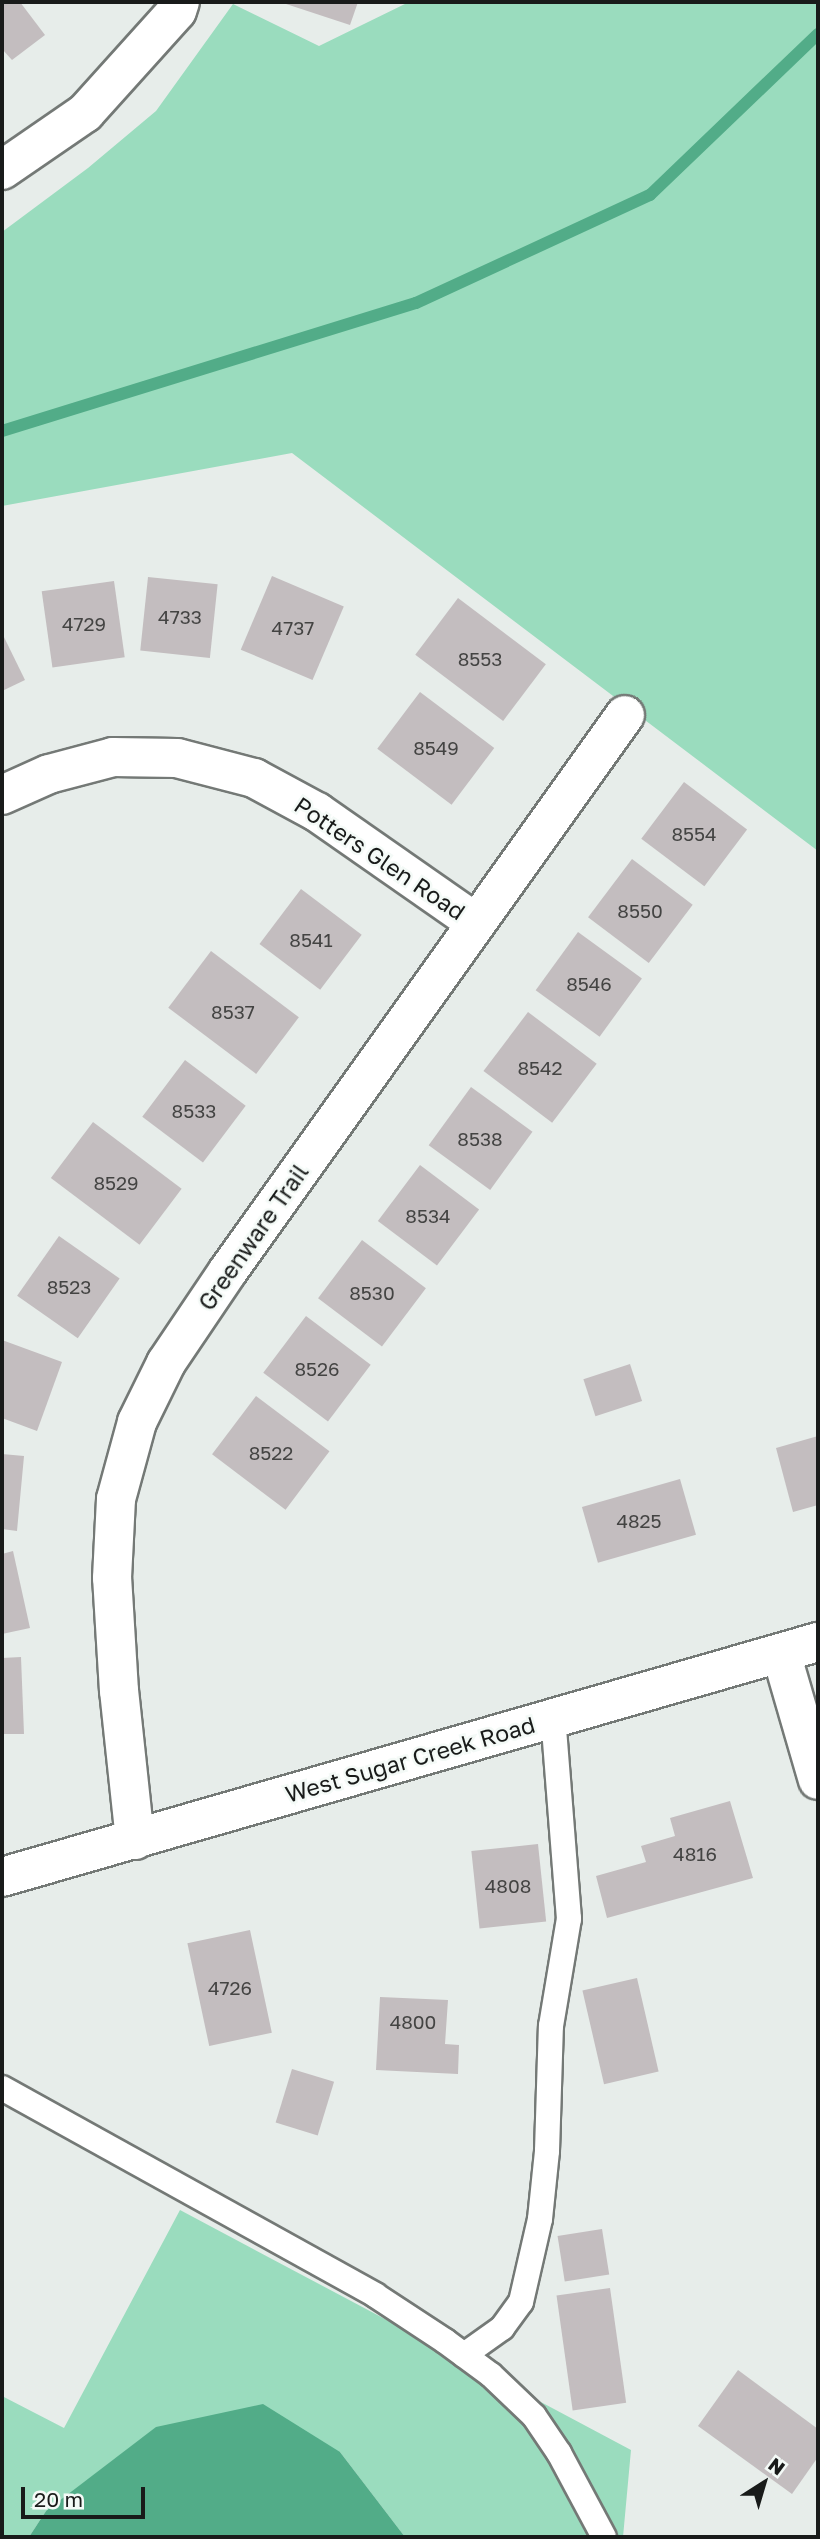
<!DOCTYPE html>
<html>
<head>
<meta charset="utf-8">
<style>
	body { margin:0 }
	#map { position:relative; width:820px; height:2539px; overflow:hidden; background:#e7edea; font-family:"Golos Text",sans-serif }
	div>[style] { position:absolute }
	.green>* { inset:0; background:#9adcbe }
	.water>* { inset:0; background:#52ac88 }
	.stream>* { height:12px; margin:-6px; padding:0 6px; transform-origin:6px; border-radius:6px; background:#52ac88 }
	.building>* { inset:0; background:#c3bdbf; transform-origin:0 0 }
	.roads { filter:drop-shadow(2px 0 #747976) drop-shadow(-2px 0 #747976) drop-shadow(0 2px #747976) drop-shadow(0 -2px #747976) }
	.service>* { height:24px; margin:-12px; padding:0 12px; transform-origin:12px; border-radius:12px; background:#fff }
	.minor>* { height:38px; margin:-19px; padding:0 19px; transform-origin:19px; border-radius:19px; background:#fff }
	.secondary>* { height:38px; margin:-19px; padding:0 19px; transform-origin:19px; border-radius:19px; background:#fff }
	span { translate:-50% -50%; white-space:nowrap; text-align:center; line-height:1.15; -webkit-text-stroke:5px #f4faf7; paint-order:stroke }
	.number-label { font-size:19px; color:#444443 }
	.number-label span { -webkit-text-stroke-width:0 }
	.street-label { font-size:23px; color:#191b1a }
	.frame { position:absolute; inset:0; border:4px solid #191b1a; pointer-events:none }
	.north { position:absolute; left:729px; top:2448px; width:70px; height:70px; -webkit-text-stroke:5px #f4faf7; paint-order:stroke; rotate:37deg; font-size:19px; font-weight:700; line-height:28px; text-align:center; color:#191b1a }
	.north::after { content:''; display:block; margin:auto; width:24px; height:32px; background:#191b1a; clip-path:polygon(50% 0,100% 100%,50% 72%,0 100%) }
	.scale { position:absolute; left:21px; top:2487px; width:124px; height:32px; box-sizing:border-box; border:4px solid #191b1a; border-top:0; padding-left:9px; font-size:21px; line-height:24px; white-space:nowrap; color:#191b1a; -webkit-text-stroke:5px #f4faf7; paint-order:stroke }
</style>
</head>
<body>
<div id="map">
	<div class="green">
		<div style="clip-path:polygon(409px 2px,818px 2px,818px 851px,292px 453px,2px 506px,2px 232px,88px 168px,156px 111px,233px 4px,319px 46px)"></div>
		<div style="clip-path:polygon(180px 2210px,631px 2450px,623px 2537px,405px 2537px,340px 2452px,46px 2511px,29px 2537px,2px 2537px,2px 2396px,64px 2428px)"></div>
	</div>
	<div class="water">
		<div style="clip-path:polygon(263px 2404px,340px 2452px,405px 2537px,29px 2537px,46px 2511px,156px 2427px)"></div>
	</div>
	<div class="stream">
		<div style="left:2px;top:431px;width:433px;rotate:-17.2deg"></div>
		<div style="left:416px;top:303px;width:258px;rotate:-24.8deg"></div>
		<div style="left:650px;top:195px;width:233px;rotate:-43.8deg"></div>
	</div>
	<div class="building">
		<div style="clip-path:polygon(2px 2px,20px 2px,45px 35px,12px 60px,2px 49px)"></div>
		<div style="clip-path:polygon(280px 2px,358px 2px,350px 25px)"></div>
		<div style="left:272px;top:576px;width:78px;height:80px;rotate:23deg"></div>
		<div style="left:148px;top:577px;width:70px;height:74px;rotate:6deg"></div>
		<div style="left:114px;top:581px;width:77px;height:73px;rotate:82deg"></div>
		<div style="left:458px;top:598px;width:110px;height:71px;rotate:37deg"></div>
		<div style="clip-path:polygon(2px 633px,25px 680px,2px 691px)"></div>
		<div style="left:420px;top:692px;width:93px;height:71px;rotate:37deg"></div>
		<div style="left:684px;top:782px;width:79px;height:71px;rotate:37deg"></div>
		<div style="left:632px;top:859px;width:76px;height:73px;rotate:37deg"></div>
		<div style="left:301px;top:889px;width:76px;height:69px;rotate:37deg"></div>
		<div style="left:578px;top:932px;width:79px;height:72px;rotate:36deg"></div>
		<div style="left:211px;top:951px;width:110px;height:71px;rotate:37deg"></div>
		<div style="left:528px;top:1012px;width:86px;height:74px;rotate:37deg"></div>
		<div style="left:185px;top:1060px;width:76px;height:71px;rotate:37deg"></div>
		<div style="left:471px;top:1087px;width:76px;height:72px;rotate:36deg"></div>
		<div style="left:93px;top:1122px;width:111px;height:70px;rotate:37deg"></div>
		<div style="left:420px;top:1165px;width:74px;height:70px;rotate:37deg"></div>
		<div style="left:59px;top:1236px;width:74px;height:73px;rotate:35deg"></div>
		<div style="left:362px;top:1240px;width:80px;height:73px;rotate:37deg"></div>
		<div style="left:306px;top:1316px;width:81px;height:71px;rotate:37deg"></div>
		<div style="clip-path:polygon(2px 1340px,62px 1362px,37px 1431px,2px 1418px)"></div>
		<div style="left:630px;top:1364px;width:39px;height:49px;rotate:72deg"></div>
		<div style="left:256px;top:1396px;width:92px;height:73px;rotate:37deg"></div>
		<div style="clip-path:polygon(818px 1436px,818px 1505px,793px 1512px,776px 1448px)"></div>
		<div style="clip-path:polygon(2px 1454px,24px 1456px,17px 1531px,2px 1529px)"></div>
		<div style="left:680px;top:1479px;width:58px;height:102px;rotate:74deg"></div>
		<div style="clip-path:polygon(13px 1551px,30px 1628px,2px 1634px,2px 1554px)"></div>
		<div style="clip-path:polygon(21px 1657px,24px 1734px,2px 1734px,2px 1658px)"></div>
		<div style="clip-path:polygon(730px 1801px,753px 1878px,607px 1918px,596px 1876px,646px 1862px,641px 1846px,675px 1836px,670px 1818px)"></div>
		<div style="left:538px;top:1844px;width:78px;height:67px;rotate:84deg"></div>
		<div style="left:250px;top:1930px;width:105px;height:64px;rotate:78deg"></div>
		<div style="left:637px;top:1978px;width:96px;height:56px;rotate:77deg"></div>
		<div style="clip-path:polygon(380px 1997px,448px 2000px,445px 2044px,459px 2045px,458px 2074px,376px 2070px)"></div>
		<div style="left:292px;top:2069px;width:44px;height:56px;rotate:17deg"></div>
		<div style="left:602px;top:2229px;width:46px;height:45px;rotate:81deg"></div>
		<div style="left:610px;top:2288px;width:116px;height:54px;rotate:82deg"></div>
		<div style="clip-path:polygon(738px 2370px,818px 2429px,818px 2457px,792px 2494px,698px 2426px)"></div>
	</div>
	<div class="roads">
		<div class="service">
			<div style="left:2px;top:2088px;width:427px;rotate:29deg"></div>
			<div style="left:375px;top:2295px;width:84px;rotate:33.3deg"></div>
			<div style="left:445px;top:2341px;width:57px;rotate:36.5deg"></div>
			<div style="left:491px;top:2375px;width:59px;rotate:43.6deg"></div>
			<div style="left:534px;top:2416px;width:45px;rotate:56deg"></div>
			<div style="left:559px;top:2453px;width:95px;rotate:61.8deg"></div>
			<div style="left:464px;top:2355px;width:47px;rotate:-35.4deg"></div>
			<div style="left:502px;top:2328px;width:32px;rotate:-54deg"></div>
			<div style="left:521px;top:2302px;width:85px;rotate:-77.1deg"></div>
			<div style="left:540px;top:2219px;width:68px;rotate:-84.1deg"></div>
			<div style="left:547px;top:2151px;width:125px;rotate:-88.2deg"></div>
			<div style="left:551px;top:2026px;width:109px;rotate:-80.5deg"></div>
			<div style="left:569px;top:1919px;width:204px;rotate:-94.5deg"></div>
		</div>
		<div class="minor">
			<div style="left:2px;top:170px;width:101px;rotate:-34.5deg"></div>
			<div style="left:85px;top:113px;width:137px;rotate:-48deg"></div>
			<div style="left:177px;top:11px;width:9px;rotate:-72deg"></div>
			<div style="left:2px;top:795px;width:51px;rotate:-24.1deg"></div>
			<div style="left:49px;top:774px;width:66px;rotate:-14.9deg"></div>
			<div style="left:113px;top:757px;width:64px;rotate:0.9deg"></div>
			<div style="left:177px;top:758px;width:80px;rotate:14.6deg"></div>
			<div style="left:254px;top:778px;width:72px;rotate:28.4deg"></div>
			<div style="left:317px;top:812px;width:194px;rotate:34.9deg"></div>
			<div style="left:781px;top:1653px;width:132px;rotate:73.8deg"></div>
			<div style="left:135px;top:1840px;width:150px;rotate:-96.1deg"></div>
			<div style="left:119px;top:1691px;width:113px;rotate:-93.5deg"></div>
			<div style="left:112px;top:1578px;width:79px;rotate:-87.1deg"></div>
			<div style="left:116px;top:1499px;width:80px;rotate:-74.7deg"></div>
			<div style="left:137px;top:1422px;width:66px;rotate:-63.8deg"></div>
			<div style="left:166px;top:1363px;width:111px;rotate:-56deg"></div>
			<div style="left:228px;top:1271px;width:683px;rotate:-54.47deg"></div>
		</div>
		<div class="secondary">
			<div style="left:2px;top:1877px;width:849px;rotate:-16.07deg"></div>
		</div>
	</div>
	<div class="number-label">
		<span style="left:180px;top:617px">4733</span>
		<span style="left:84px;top:624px">4729</span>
		<span style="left:293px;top:628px">4737</span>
		<span style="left:480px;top:659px">8553</span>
		<span style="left:436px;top:748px">8549</span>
		<span style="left:694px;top:834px">8554</span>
		<span style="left:640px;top:911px">8550</span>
		<span style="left:311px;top:940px">8541</span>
		<span style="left:589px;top:984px">8546</span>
		<span style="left:233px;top:1012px">8537</span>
		<span style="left:540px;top:1068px">8542</span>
		<span style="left:194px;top:1111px">8533</span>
		<span style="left:480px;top:1139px">8538</span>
		<span style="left:116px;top:1183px">8529</span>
		<span style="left:428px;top:1216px">8534</span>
		<span style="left:69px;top:1287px">8523</span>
		<span style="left:372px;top:1293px">8530</span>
		<span style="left:317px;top:1369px">8526</span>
		<span style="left:271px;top:1453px">8522</span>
		<span style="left:639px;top:1521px">4825</span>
		<span style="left:695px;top:1854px">4816</span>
		<span style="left:508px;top:1886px">4808</span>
		<span style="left:230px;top:1988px">4726</span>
		<span style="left:413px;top:2022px">4800</span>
	</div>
	<div class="street-label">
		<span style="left:380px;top:858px;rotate:34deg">Potters Glen Road</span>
		<span style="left:253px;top:1237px;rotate:-55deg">Greenware Trail</span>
		<span style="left:410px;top:1759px;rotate:-16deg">West Sugar Creek Road</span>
	</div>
	<div class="frame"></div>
	<div class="north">N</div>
	<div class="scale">20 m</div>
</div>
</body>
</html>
